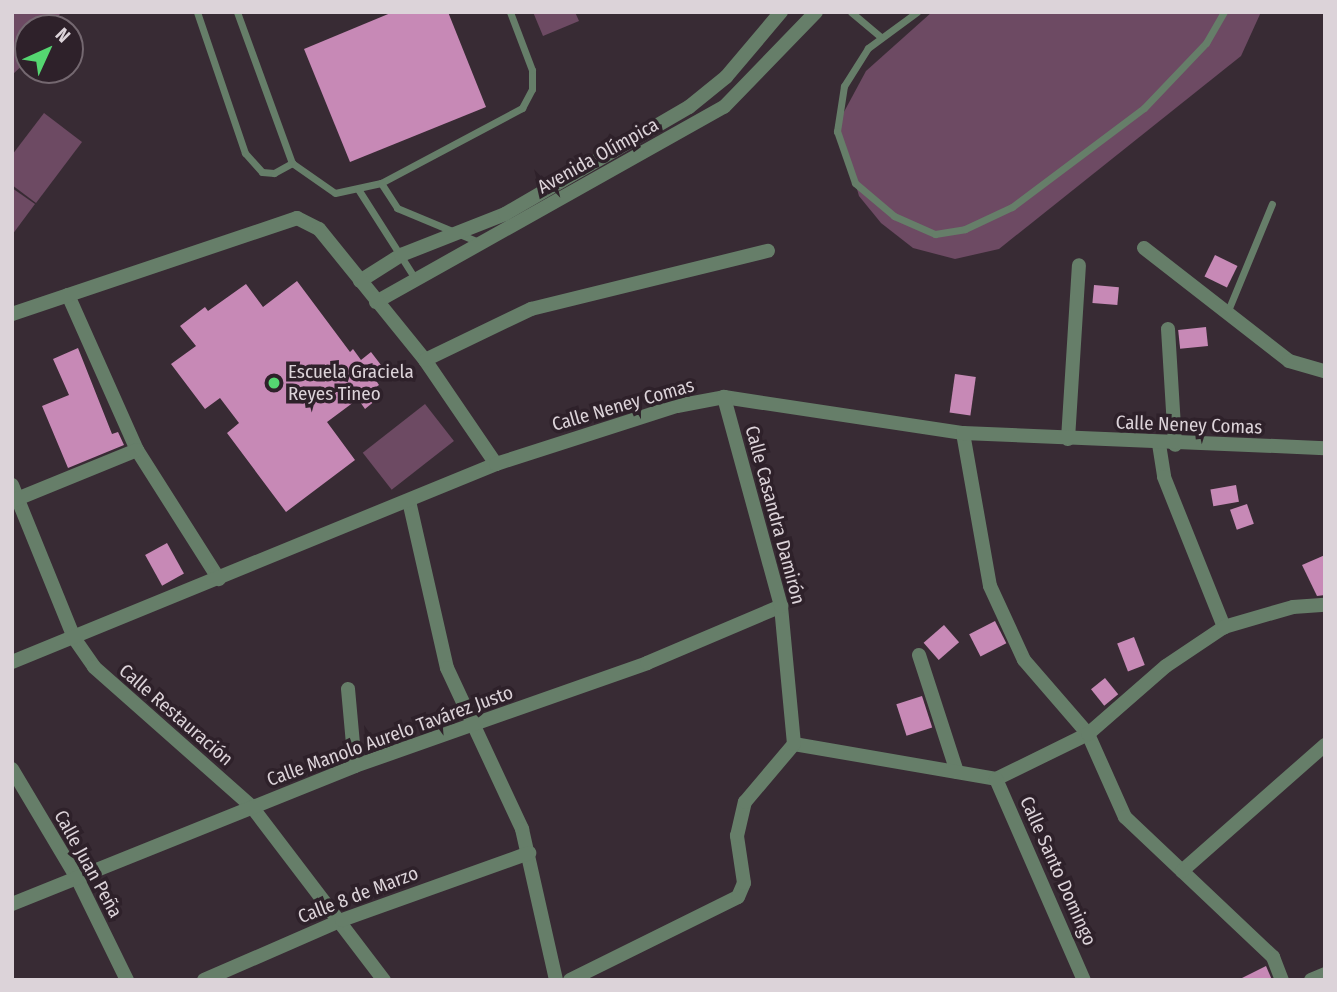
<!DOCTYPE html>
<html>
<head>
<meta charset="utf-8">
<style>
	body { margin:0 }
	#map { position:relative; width:1337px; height:992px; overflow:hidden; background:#382b34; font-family:"Fira Sans Condensed",sans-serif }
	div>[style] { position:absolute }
	.green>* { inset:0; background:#6d4a63; transform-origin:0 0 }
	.building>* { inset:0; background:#c789b6; transform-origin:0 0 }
	.service>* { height:7px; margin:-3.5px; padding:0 3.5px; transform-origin:3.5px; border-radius:3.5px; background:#667e69 }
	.minor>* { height:14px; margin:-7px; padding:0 7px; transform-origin:7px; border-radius:7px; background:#667e69 }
	.dots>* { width:19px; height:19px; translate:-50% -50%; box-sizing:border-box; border:4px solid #2e212a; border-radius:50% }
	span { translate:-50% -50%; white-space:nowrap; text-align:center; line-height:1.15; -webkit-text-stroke:7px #2e212a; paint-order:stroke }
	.street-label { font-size:19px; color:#dcd3d9 }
	.poi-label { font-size:19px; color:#dcd3d9 }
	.left { translate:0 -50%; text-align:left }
	.frame { position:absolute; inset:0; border:14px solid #dcd3d9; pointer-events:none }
	.north { position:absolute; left:14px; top:14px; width:70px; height:70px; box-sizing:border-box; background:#2e212a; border:2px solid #746870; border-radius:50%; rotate:45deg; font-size:19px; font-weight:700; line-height:28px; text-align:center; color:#dcd3d9 }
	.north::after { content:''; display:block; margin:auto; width:24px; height:32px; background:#55d671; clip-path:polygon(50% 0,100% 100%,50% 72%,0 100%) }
</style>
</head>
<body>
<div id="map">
	<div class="green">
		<div style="clip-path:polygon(12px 12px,61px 12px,52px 28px,28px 28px,28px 60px,12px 75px)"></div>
		<div style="clip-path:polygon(533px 12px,575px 12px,579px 21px,543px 36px)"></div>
		<div style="clip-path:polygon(932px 12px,1261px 12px,1241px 56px,999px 249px,955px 259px,913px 248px,881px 223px,859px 196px,838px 123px,866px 71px)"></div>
		<div style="clip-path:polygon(44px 113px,82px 142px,36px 203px,12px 185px,12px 155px)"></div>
		<div style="clip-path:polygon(12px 188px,35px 204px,12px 235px)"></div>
		<div style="left:425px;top:404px;width:47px;height:79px;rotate:52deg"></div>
	</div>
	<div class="building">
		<div style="clip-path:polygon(393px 12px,448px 12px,486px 107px,350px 162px,304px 49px)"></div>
		<div style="left:1215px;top:255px;width:25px;height:24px;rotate:26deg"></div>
		<div style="clip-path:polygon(297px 281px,350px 352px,353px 349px,361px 360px,371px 352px,381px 365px,371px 373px,379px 385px,370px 391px,376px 400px,365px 409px,358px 399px,327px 422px,355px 460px,286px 512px,227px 433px,239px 423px,220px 398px,205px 409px,171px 364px,196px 346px,180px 326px,205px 307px,208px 311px,246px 284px,263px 307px)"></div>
		<div style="left:1094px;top:285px;width:25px;height:18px;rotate:5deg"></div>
		<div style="left:1206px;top:327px;width:19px;height:28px;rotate:84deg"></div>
		<div style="clip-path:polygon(78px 348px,112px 434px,118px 432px,124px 445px,68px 468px,42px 406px,69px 395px,53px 359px)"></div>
		<div style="left:955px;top:374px;width:21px;height:39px;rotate:8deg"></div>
		<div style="left:1236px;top:485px;width:17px;height:26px;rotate:80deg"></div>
		<div style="left:1247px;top:504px;width:21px;height:18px;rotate:71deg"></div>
		<div style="left:167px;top:543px;width:35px;height:25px;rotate:61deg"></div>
		<div style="clip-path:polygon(1325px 555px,1325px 595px,1317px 596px,1302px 565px)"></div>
		<div style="left:995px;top:621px;width:25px;height:29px;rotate:63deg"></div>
		<div style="left:944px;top:625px;width:23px;height:27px;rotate:49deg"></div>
		<div style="left:1134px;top:637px;width:30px;height:18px;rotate:69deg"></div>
		<div style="left:1105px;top:678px;width:21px;height:18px;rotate:51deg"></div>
		<div style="left:922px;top:696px;width:33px;height:27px;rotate:72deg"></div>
		<div style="clip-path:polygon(1266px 966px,1272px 980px,1238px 980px)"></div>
	</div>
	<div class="service">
		<div style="left:197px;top:12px;width:149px;rotate:71.2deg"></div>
		<div style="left:245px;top:153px;width:25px;rotate:48deg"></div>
		<div style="left:262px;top:172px;width:12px;rotate:5deg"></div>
		<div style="left:274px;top:173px;width:21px;rotate:-29deg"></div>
		<div style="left:237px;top:12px;width:161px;rotate:70deg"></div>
		<div style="left:292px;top:163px;width:52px;rotate:34.9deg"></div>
		<div style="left:335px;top:193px;width:47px;rotate:-12.3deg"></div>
		<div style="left:381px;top:183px;width:160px;rotate:-28deg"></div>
		<div style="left:522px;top:108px;width:21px;rotate:-62deg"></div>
		<div style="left:532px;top:89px;width:19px;rotate:-90deg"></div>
		<div style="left:532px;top:70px;width:62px;rotate:-110.8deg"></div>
		<div style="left:851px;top:12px;width:39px;rotate:40deg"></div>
		<div style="left:917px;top:12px;width:61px;rotate:143.7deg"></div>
		<div style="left:868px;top:48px;width:45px;rotate:122.3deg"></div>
		<div style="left:844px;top:86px;width:46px;rotate:98.8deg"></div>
		<div style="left:837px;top:131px;width:55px;rotate:70.9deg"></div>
		<div style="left:855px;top:183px;width:51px;rotate:40.2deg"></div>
		<div style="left:894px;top:216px;width:45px;rotate:23.7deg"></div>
		<div style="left:935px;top:234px;width:30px;rotate:-9deg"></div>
		<div style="left:965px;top:229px;width:52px;rotate:-25.1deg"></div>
		<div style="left:1012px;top:207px;width:165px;rotate:-36.9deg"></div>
		<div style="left:1144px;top:108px;width:90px;rotate:-46.4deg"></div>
		<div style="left:1206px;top:43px;width:36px;rotate:-60deg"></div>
		<div style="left:381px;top:183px;width:30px;rotate:57deg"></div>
		<div style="left:397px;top:208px;width:91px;rotate:22.6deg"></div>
		<div style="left:358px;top:189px;width:108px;rotate:57.5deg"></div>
		<div style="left:1227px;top:313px;width:118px;rotate:-67.6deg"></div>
	</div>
	<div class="minor">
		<div style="left:1144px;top:248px;width:184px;rotate:37.9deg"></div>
		<div style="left:1289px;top:361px;width:37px;rotate:16deg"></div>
		<div style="left:360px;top:281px;width:49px;rotate:-32.4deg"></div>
		<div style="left:401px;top:255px;width:112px;rotate:-21.5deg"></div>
		<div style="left:505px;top:214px;width:213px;rotate:-30.2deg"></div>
		<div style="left:689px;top:107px;width:48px;rotate:-39deg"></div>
		<div style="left:726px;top:77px;width:85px;rotate:-49.8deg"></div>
		<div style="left:68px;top:295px;width:170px;rotate:66deg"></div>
		<div style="left:137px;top:450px;width:153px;rotate:57.6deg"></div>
		<div style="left:376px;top:302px;width:399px;rotate:-29.3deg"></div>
		<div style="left:724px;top:107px;width:132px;rotate:-45.9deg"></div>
		<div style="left:12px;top:314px;width:301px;rotate:-18.6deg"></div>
		<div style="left:297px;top:218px;width:25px;rotate:27deg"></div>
		<div style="left:319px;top:229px;width:169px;rotate:51deg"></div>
		<div style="left:425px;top:360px;width:126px;rotate:55.7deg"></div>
		<div style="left:1168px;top:329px;width:116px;rotate:86.5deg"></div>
		<div style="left:425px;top:360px;width:118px;rotate:-25.7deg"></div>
		<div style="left:531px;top:309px;width:244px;rotate:-13.8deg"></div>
		<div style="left:963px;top:433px;width:155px;rotate:80deg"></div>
		<div style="left:990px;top:586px;width:81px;rotate:65.3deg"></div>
		<div style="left:1024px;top:660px;width:98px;rotate:49.1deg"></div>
		<div style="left:1088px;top:734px;width:91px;rotate:66deg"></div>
		<div style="left:1125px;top:817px;width:204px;rotate:43.4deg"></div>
		<div style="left:1273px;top:957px;width:25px;rotate:69deg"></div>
		<div style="left:1068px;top:439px;width:174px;rotate:-86.4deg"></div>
		<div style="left:1159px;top:444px;width:33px;rotate:81deg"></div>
		<div style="left:1164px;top:477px;width:162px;rotate:68.2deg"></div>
		<div style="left:12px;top:485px;width:165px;rotate:67.9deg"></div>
		<div style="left:74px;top:638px;width:35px;rotate:55deg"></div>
		<div style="left:94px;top:667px;width:211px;rotate:41.5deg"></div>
		<div style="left:252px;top:807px;width:218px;rotate:52.7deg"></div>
		<div style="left:12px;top:501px;width:135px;rotate:-22.2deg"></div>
		<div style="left:409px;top:501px;width:171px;rotate:77.2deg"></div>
		<div style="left:447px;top:668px;width:178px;rotate:65deg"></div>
		<div style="left:522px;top:829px;width:155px;rotate:77.3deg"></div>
		<div style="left:919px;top:655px;width:123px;rotate:72deg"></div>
		<div style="left:12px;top:662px;width:523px;rotate:-22.25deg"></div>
		<div style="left:496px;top:464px;width:190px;rotate:-17.8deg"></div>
		<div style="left:677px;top:406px;width:48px;rotate:-10.8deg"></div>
		<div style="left:724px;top:397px;width:242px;rotate:8.6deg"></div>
		<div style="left:963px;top:433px;width:362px;rotate:2.4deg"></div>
		<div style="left:348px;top:689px;width:77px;rotate:84.8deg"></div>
		<div style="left:794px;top:744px;width:205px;rotate:9.8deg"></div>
		<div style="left:996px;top:779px;width:102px;rotate:-26.1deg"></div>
		<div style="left:1088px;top:734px;width:103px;rotate:-41.1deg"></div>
		<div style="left:1166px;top:666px;width:70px;rotate:-33.9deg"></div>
		<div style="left:1224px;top:627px;width:72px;rotate:-16.2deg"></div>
		<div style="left:1293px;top:607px;width:32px;rotate:-4deg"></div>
		<div style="left:12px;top:769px;width:127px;rotate:59.2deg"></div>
		<div style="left:77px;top:878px;width:114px;rotate:63.9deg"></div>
		<div style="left:996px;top:779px;width:219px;rotate:66.4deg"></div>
		<div style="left:1182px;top:871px;width:191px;rotate:-41.4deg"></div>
		<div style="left:12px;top:904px;width:370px;rotate:-21.9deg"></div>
		<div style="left:355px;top:766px;width:310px;rotate:-19.4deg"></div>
		<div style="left:647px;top:663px;width:146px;rotate:-23deg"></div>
		<div style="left:204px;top:980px;width:150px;rotate:-23.5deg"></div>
		<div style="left:342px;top:920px;width:199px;rotate:-19.7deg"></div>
		<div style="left:570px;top:980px;width:187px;rotate:-26.3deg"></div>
		<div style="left:738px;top:897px;width:15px;rotate:-67deg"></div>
		<div style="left:744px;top:883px;width:48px;rotate:-98.5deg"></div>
		<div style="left:737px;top:836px;width:35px;rotate:-77deg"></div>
		<div style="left:745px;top:802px;width:76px;rotate:-49.8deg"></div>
		<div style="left:794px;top:744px;width:139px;rotate:-95.4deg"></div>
		<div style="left:781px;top:606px;width:217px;rotate:-105.3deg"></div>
		<div style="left:1311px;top:980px;width:15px;rotate:-23deg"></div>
	</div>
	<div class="dots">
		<div style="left:274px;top:383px;background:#55d671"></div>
	</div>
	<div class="street-label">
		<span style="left:598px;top:156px;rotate:-29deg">Avenida Olímpica</span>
		<span style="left:623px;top:405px;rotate:-16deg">Calle Neney Comas</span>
		<span style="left:1189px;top:425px;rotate:2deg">Calle Neney Comas</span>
		<span style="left:775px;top:515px;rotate:75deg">Calle Casandra Damirón</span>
		<span style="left:176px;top:715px;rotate:41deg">Calle Restauración</span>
		<span style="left:390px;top:736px;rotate:-20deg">Calle Manolo Aurelo Tavárez Justo</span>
		<span style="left:88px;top:864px;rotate:61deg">Calle Juan Peña</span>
		<span style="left:1058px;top:871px;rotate:66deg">Calle Santo Domingo</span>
		<span style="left:358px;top:895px;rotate:-21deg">Calle 8 de Marzo</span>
	</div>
	<div class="poi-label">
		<span class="left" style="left:288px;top:383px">Escuela Graciela<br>Reyes Tineo</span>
	</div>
	<div class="frame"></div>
	<div class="north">N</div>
</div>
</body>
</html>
